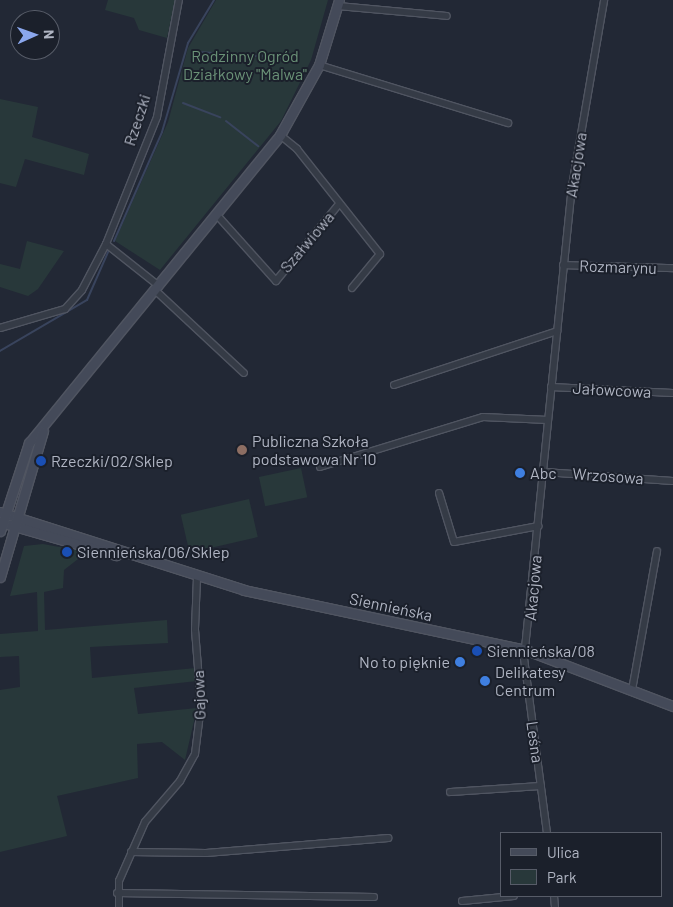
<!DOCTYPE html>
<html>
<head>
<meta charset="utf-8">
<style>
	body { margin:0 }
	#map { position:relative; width:673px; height:907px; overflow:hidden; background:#222835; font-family:Barlow,sans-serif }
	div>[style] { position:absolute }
	.green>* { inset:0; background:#28383a; transform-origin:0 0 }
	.stream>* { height:2px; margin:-1px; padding:0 1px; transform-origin:1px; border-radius:1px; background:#39445d }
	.roads { filter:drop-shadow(1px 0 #505561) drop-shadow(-1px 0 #505561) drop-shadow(0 1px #505561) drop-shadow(0 -1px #505561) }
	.minor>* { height:6px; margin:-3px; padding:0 3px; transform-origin:3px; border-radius:3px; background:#353b46 }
	.secondary>* { height:9px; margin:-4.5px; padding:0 4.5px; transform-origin:4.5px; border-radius:4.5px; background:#444a59 }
	.dots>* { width:14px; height:14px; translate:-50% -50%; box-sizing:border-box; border:2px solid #1b202b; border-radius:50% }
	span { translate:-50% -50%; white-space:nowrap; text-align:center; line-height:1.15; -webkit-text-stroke:4px #1b202b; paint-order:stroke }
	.park-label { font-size:16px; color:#6a9177 }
	.street-label { font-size:16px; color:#b0b5c3 }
	.poi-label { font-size:16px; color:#b0b5c3 }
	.left { translate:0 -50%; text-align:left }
	.right { translate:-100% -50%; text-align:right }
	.legend { position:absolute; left:500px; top:832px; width:162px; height:65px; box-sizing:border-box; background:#1b202b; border:1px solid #575c68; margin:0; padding:6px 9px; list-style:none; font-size:15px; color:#b0b5c3 }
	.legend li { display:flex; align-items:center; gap:10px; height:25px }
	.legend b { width:25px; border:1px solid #575c68 }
	.north { position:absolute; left:10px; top:10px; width:50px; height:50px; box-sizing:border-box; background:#1b202b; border:1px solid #575c68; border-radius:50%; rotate:88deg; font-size:14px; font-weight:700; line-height:20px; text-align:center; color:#b0b5c3 }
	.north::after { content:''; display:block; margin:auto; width:18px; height:22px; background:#8ba7ed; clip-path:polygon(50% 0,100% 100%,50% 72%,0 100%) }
</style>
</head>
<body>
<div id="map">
	<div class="green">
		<div style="clip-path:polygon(108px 0,175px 0,167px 38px,139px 30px,134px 18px,105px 10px)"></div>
		<div style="clip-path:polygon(216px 0,328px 0,311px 60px,281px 121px,160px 270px,115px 241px,168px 122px,188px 48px)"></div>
		<div style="clip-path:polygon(0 99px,38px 107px,32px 137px,89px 154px,84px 175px,25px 159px,16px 187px,0 183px)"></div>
		<div style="clip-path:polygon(27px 241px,64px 251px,38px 289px,28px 296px,0 287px,0 264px,20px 269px)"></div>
		<div style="left:301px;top:468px;width:30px;height:43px;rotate:78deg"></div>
		<div style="left:249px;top:499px;width:39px;height:70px;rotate:77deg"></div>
		<div style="clip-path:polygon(43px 544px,87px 552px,64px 570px,63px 588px,44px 592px,45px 630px,167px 620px,168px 643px,90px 647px,92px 678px,196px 668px,197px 681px,134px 688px,138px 714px,197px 708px,185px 760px,162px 742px,137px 744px,138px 778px,57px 796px,67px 836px,0 852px,0 690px,20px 687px,19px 656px,0 657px,0 634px,38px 631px,37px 592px,10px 596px,24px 546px)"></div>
	</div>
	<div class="stream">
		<div style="left:198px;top:52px;width:60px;rotate:3.8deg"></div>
		<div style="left:263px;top:56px;width:22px;rotate:8deg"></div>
		<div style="left:183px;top:103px;width:40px;rotate:21deg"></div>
		<div style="left:226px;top:121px;width:41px;rotate:38deg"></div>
		<div style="left:114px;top:241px;width:119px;rotate:-66.2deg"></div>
		<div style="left:162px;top:132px;width:93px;rotate:-73.7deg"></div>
		<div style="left:188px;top:43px;width:50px;rotate:-58.8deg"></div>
		<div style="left:0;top:351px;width:101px;rotate:-30.4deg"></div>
		<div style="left:87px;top:300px;width:55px;rotate:-66.3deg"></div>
	</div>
	<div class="roads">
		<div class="minor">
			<div style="left:338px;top:6px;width:109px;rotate:5.2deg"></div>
			<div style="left:319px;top:65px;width:198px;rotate:17.1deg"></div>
			<div style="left:280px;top:135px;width:22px;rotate:39deg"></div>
			<div style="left:297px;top:149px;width:134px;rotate:51.7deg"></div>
			<div style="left:380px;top:254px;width:44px;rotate:129.5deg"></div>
			<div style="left:216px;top:214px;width:90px;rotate:48.2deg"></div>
			<div style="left:276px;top:281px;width:99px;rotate:-50.7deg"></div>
			<div style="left:106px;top:244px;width:68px;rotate:38.4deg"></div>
			<div style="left:563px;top:265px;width:110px;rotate:1.6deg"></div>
			<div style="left:156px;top:291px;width:120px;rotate:43deg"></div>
			<div style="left:0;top:328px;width:68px;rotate:-16.3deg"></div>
			<div style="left:65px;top:309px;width:25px;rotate:-48deg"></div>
			<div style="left:82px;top:290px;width:52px;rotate:-62.4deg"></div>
			<div style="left:106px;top:244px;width:137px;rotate:-68.1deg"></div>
			<div style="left:157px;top:117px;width:119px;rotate:-79.4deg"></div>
			<div style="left:394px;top:385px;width:172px;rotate:-18.3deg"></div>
			<div style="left:551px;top:387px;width:122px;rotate:2.8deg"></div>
			<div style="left:320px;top:467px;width:170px;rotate:-17.1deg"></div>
			<div style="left:483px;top:417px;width:65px;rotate:2.6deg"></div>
			<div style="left:544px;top:472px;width:129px;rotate:4deg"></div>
			<div style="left:439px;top:493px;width:51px;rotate:73deg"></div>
			<div style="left:454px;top:542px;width:86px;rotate:-10.7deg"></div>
			<div style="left:632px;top:690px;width:141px;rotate:-79.8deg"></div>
			<div style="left:450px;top:792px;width:91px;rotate:-3.8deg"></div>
			<div style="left:547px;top:833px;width:177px;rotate:-97.5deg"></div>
			<div style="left:524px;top:658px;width:468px;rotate:-84.2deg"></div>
			<div style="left:571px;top:192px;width:195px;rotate:-80.2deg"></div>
			<div style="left:131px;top:852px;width:75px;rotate:0.8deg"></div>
			<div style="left:206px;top:853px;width:183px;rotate:-4.7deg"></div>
			<div style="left:117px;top:893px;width:257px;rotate:0.9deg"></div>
			<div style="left:554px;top:896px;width:11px;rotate:85deg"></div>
			<div style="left:462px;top:901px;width:52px;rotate:-5.5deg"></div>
			<div style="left:119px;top:907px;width:26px;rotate:-90deg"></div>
			<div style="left:119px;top:881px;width:64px;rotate:-66.2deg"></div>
			<div style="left:145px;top:822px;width:54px;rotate:-49.5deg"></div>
			<div style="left:180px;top:781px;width:31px;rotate:-61deg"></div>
			<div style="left:195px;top:754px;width:48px;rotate:-82.9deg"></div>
			<div style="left:201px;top:706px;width:77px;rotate:-94.5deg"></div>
			<div style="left:195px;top:629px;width:52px;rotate:-87.8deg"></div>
		</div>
		<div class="secondary">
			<div style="left:0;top:512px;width:256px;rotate:17.7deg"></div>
			<div style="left:244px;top:590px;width:288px;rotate:12deg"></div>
			<div style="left:526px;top:650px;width:157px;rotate:20.9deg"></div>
			<div style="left:0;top:522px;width:121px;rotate:15.9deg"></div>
			<div style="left:0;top:531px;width:93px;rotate:-71.8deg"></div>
			<div style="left:29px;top:443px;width:397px;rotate:-50.8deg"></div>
			<div style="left:280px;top:135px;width:80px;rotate:-60.9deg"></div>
			<div style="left:319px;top:65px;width:68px;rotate:-72.9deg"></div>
			<div style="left:0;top:577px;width:152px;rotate:-73.6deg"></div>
		</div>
	</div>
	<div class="dots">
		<div style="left:242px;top:450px;background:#8d6e63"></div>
		<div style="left:41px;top:461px;background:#1a4fb4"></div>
		<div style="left:520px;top:473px;background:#3f7fe0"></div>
		<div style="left:67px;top:552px;background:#1a4fb4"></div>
		<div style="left:477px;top:651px;background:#1a4fb4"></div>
		<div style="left:460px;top:662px;background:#3f7fe0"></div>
		<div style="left:485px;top:681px;background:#3f7fe0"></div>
	</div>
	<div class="park-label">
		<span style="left:245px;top:65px">Rodzinny Ogród<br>Działkowy "Malwa"</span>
	</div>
	<div class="street-label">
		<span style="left:137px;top:120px;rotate:-72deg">Rzeczki</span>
		<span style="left:576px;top:165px;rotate:-81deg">Akacjowa</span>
		<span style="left:307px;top:242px;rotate:-50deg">Szałwiowa</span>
		<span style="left:618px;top:267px;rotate:2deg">Rozmarynu</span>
		<span style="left:612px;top:390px;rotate:3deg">Jałowcowa</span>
		<span style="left:608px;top:476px;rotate:4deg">Wrzosowa</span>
		<span style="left:533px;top:588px;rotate:-85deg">Akacjowa</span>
		<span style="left:391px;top:607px;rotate:12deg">Siennieńska</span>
		<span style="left:199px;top:695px;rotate:-92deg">Gajowa</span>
		<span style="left:535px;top:742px;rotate:82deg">Leśna</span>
	</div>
	<div class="poi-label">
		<span class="left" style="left:252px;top:450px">Publiczna Szkoła<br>podstawowa Nr 10</span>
		<span class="left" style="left:51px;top:461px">Rzeczki/02/Sklep</span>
		<span class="left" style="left:530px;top:473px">Abc</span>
		<span class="left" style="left:77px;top:552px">Siennieńska/06/Sklep</span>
		<span class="left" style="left:487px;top:651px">Siennieńska/08</span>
		<span class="right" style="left:450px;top:662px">No to pięknie</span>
		<span class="left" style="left:495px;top:681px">Delikatesy<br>Centrum</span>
	</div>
	<ul class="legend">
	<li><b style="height:6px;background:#444a59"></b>Ulica</li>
	<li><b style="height:14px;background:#28383a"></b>Park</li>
	</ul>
	<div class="north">N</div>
</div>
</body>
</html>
